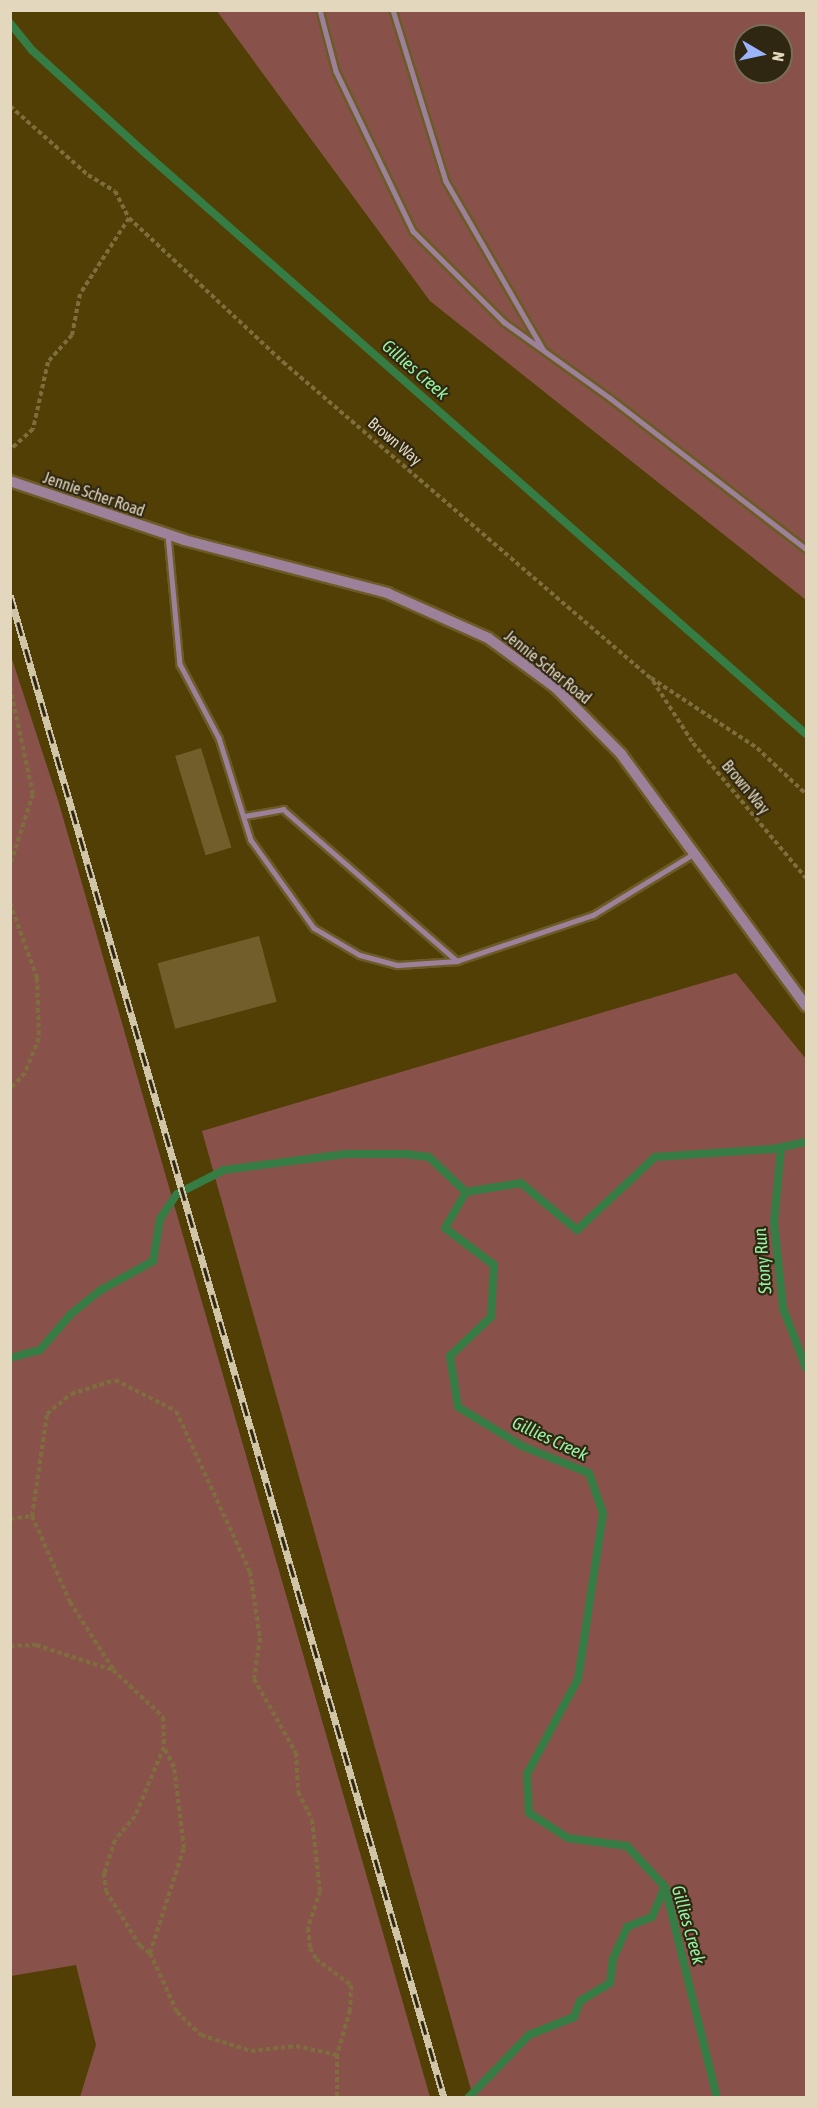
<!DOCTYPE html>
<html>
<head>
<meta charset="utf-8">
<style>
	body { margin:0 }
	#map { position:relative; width:817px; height:2108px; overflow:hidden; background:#523f05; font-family:"Asap Condensed",sans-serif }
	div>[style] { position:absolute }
	.green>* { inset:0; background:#88524a }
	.stream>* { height:8px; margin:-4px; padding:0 4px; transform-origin:4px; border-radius:4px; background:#367d45 }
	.building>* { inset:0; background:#725e2b; transform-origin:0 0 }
	.path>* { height:4px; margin-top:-2px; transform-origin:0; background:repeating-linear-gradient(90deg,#7e6d3d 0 4.5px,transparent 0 7.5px) }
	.roads { filter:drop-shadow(2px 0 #6c5b26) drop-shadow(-2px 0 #6c5b26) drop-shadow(0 2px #6c5b26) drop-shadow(0 -2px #6c5b26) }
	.service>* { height:4.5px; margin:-2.25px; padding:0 2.25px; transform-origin:2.25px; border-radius:2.25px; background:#9d819b }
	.tertiary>* { height:10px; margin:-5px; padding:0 5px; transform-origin:5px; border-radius:5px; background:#9d819b }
	.rail>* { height:7px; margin-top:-3.5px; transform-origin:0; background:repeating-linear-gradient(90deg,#302712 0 14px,#d1c5a7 0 28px); box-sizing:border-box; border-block:2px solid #d1c5a7 }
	span { translate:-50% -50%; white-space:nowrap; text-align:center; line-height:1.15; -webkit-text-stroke:4.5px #302712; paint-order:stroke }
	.street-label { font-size:16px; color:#e3d8be }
	.water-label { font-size:18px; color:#93f2a3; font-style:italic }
	.frame { position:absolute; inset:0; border:12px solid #e3d8be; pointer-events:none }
	.north { position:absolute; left:733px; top:24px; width:60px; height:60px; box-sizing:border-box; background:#302712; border:2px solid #786e57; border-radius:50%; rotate:99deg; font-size:16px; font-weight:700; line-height:24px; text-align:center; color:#e3d8be }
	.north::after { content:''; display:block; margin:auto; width:21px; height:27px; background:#9ab5fd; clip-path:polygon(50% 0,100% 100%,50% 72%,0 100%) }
</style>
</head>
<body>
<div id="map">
	<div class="green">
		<div style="clip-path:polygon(evenodd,217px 11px,806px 11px,806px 600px,430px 301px,217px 11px,745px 36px,781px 36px,781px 72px,745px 72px,745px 36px)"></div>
		<div style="clip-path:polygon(11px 656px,58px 800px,430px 2097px,80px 2097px,96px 2045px,76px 1965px,11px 1976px)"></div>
		<div style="clip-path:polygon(736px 973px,806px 1059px,806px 2097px,473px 2097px,202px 1131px)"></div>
	</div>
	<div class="stream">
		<div style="left:10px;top:23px;width:36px;rotate:51deg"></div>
		<div style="left:33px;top:51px;width:150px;rotate:42.3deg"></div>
		<div style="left:144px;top:152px;width:881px;rotate:41.32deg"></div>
		<div style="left:781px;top:1148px;width:74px;rotate:95.4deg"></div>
		<div style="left:774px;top:1222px;width:86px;rotate:84deg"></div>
		<div style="left:783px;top:1308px;width:64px;rotate:69deg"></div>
		<div style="left:10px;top:1358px;width:31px;rotate:-15deg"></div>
		<div style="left:40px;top:1350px;width:48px;rotate:-49.3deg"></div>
		<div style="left:71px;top:1314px;width:38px;rotate:-39deg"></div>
		<div style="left:101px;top:1290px;width:60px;rotate:-29.1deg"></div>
		<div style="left:153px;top:1261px;width:43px;rotate:-80.5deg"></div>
		<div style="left:160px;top:1219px;width:30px;rotate:-56deg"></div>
		<div style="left:177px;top:1194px;width:53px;rotate:-27.1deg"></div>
		<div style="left:224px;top:1170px;width:123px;rotate:-7.5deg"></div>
		<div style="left:346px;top:1154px;width:59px"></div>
		<div style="left:405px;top:1154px;width:24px;rotate:7deg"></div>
		<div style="left:429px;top:1157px;width:51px;rotate:43.4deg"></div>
		<div style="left:468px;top:2098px;width:88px;rotate:-45.9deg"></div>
		<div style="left:529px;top:2035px;width:48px;rotate:-21.8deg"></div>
		<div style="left:574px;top:2017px;width:17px;rotate:-69deg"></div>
		<div style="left:580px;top:2001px;width:35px;rotate:-31deg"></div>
		<div style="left:610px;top:1983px;width:24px;rotate:-83deg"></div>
		<div style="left:613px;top:1959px;width:35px;rotate:-66deg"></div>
		<div style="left:627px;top:1927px;width:27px;rotate:-22deg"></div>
		<div style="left:652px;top:1917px;width:33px;rotate:-67deg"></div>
		<div style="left:717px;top:2098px;width:217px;rotate:-103.8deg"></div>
		<div style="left:665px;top:1887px;width:56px;rotate:-132.8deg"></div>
		<div style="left:627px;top:1846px;width:60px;rotate:-172.3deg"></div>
		<div style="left:568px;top:1838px;width:46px;rotate:-147.3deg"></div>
		<div style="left:529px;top:1813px;width:39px;rotate:-93deg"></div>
		<div style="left:527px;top:1774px;width:108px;rotate:-61.8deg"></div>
		<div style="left:578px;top:1679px;width:168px;rotate:-81.4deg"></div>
		<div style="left:603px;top:1513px;width:42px;rotate:-109.3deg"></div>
		<div style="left:589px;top:1473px;width:72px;rotate:-158.1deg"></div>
		<div style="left:522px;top:1446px;width:75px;rotate:-148.6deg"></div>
		<div style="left:458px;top:1407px;width:52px;rotate:-98.9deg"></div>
		<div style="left:450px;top:1356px;width:57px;rotate:-43.6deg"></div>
		<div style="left:491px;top:1317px;width:52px;rotate:-86.7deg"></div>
		<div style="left:494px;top:1265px;width:61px;rotate:-142.9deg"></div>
		<div style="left:445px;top:1228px;width:42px;rotate:-59.7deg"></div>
		<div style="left:466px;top:1192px;width:56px;rotate:-9.3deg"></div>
		<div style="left:521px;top:1183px;width:73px;rotate:40deg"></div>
		<div style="left:577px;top:1230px;width:107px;rotate:-43.1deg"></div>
		<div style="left:655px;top:1157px;width:118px;rotate:-3.9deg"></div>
		<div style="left:773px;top:1149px;width:34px;rotate:-12deg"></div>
	</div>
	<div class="building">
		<div style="left:201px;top:748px;width:104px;height:27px;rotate:73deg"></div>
		<div style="left:259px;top:936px;width:68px;height:105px;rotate:75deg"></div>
	</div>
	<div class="path">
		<div style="left:10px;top:106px;width:104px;rotate:41.5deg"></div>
		<div style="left:88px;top:175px;width:31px;rotate:31deg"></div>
		<div style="left:115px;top:191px;width:30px;rotate:63deg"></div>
		<div style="left:129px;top:218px;width:90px;rotate:122.8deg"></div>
		<div style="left:80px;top:294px;width:42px;rotate:101deg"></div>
		<div style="left:72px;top:335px;width:36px;rotate:132deg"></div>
		<div style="left:48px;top:362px;width:69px;rotate:102.6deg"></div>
		<div style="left:33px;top:429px;width:31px;rotate:138deg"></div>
		<div style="left:129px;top:218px;width:211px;rotate:43.1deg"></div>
		<div style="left:283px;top:362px;width:485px;rotate:40.7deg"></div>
		<div style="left:651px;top:678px;width:127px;rotate:33.4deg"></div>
		<div style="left:757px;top:748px;width:67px;rotate:43.2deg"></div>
		<div style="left:653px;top:681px;width:74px;rotate:57.2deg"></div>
		<div style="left:693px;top:743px;width:176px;rotate:50.1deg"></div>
		<div style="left:10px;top:687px;width:109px;rotate:77.9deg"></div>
		<div style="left:33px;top:794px;width:75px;rotate:107.9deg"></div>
		<div style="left:10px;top:903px;width:80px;rotate:70.2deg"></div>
		<div style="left:37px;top:978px;width:60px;rotate:88.1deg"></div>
		<div style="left:39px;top:1038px;width:38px;rotate:112deg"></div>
		<div style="left:25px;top:1073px;width:22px;rotate:133deg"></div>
		<div style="left:32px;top:1516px;width:94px;rotate:66.2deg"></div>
		<div style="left:70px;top:1602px;width:80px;rotate:57.3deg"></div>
		<div style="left:10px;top:1519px;width:22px;rotate:-8deg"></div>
		<div style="left:32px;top:1516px;width:103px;rotate:-81.6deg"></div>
		<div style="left:47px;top:1414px;width:31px;rotate:-40deg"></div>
		<div style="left:71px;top:1394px;width:46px;rotate:-17.7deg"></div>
		<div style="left:115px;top:1380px;width:68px;rotate:26.9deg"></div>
		<div style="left:176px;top:1411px;width:177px;rotate:65.3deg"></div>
		<div style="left:250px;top:1572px;width:67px;rotate:81.4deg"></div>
		<div style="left:260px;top:1638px;width:41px;rotate:98.3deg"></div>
		<div style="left:254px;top:1679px;width:85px;rotate:60.4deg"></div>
		<div style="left:296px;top:1753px;width:39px;rotate:87deg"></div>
		<div style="left:298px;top:1792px;width:31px;rotate:63deg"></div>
		<div style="left:312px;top:1820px;width:71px;rotate:83.6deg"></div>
		<div style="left:320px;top:1891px;width:39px;rotate:108deg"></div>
		<div style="left:308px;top:1928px;width:20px;rotate:84deg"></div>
		<div style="left:310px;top:1948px;width:13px;rotate:61deg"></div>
		<div style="left:316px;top:1959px;width:44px;rotate:36.6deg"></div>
		<div style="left:351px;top:1985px;width:25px;rotate:92deg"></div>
		<div style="left:350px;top:2010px;width:47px;rotate:106.1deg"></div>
		<div style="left:337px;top:2055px;width:43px;rotate:90deg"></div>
		<div style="left:10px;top:1646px;width:26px;rotate:-2deg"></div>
		<div style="left:36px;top:1645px;width:81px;rotate:18deg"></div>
		<div style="left:113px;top:1670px;width:69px;rotate:43.2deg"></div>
		<div style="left:163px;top:1717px;width:30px;rotate:88deg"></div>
		<div style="left:164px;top:1747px;width:75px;rotate:112.8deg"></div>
		<div style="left:135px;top:1816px;width:31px;rotate:130deg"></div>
		<div style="left:115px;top:1840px;width:35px;rotate:108deg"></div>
		<div style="left:104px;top:1873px;width:18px;rotate:84deg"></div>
		<div style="left:106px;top:1891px;width:65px;rotate:58.3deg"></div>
		<div style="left:140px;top:1946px;width:12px;rotate:35deg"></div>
		<div style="left:150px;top:1953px;width:65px;rotate:65.4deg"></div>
		<div style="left:177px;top:2012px;width:33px;rotate:44deg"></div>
		<div style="left:201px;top:2035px;width:52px;rotate:17.7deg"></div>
		<div style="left:251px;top:2051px;width:45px;rotate:-6.3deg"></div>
		<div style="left:296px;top:2046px;width:42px;rotate:12.4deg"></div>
		<div style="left:150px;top:1953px;width:110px;rotate:-72.1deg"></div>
		<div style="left:184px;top:1848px;width:82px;rotate:-97deg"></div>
		<div style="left:174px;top:1767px;width:22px;rotate:-117deg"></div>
	</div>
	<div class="roads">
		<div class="service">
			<div style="left:320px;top:10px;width:63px;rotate:75.3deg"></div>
			<div style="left:336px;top:71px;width:178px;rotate:64.3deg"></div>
			<div style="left:413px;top:231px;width:129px;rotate:45deg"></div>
			<div style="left:504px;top:322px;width:130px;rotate:35.6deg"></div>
			<div style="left:610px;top:398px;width:247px;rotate:37.6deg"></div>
			<div style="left:393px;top:10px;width:179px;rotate:72.8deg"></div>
			<div style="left:446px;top:181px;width:194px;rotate:60deg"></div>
			<div style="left:168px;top:535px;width:130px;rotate:84.7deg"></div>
			<div style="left:180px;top:664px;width:84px;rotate:62.2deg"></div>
			<div style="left:219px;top:738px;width:107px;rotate:72.6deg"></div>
			<div style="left:251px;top:840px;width:108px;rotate:54.4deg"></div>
			<div style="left:314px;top:928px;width:53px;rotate:30.4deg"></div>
			<div style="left:360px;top:955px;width:39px;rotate:15deg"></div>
			<div style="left:398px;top:965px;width:59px;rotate:-3.9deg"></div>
			<div style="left:457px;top:961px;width:144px;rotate:-18.7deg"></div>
			<div style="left:593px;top:915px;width:119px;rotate:-31.3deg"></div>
			<div style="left:245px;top:816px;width:39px;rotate:-10deg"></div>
			<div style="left:283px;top:809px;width:231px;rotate:41.1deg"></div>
		</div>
		<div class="tertiary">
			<div style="left:10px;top:481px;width:184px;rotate:18.7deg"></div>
			<div style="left:184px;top:540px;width:210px;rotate:14.6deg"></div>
			<div style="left:387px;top:593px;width:111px;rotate:24deg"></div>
			<div style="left:488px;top:638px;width:84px;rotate:36.3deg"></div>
			<div style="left:556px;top:688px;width:93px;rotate:45.4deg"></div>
			<div style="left:621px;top:754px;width:313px;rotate:53.7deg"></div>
		</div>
	</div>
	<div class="rail">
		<div style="left:10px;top:595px;width:1564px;rotate:73.89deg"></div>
	</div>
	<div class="street-label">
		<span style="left:395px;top:441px;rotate:40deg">Brown Way</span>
		<span style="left:94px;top:494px;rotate:19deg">Jennie Scher Road</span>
		<span style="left:548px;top:667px;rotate:39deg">Jennie Scher Road</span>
		<span style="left:746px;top:787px;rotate:50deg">Brown Way</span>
	</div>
	<div class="water-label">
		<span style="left:415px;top:370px;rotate:41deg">Gillies Creek</span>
		<span style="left:763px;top:1261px;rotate:-95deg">Stony Run</span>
		<span style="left:550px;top:1439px;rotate:25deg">Gillies Creek</span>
		<span style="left:688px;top:1925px;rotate:74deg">Gillies Creek</span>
	</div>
	<div class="frame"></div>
	<div class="north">N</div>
</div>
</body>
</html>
